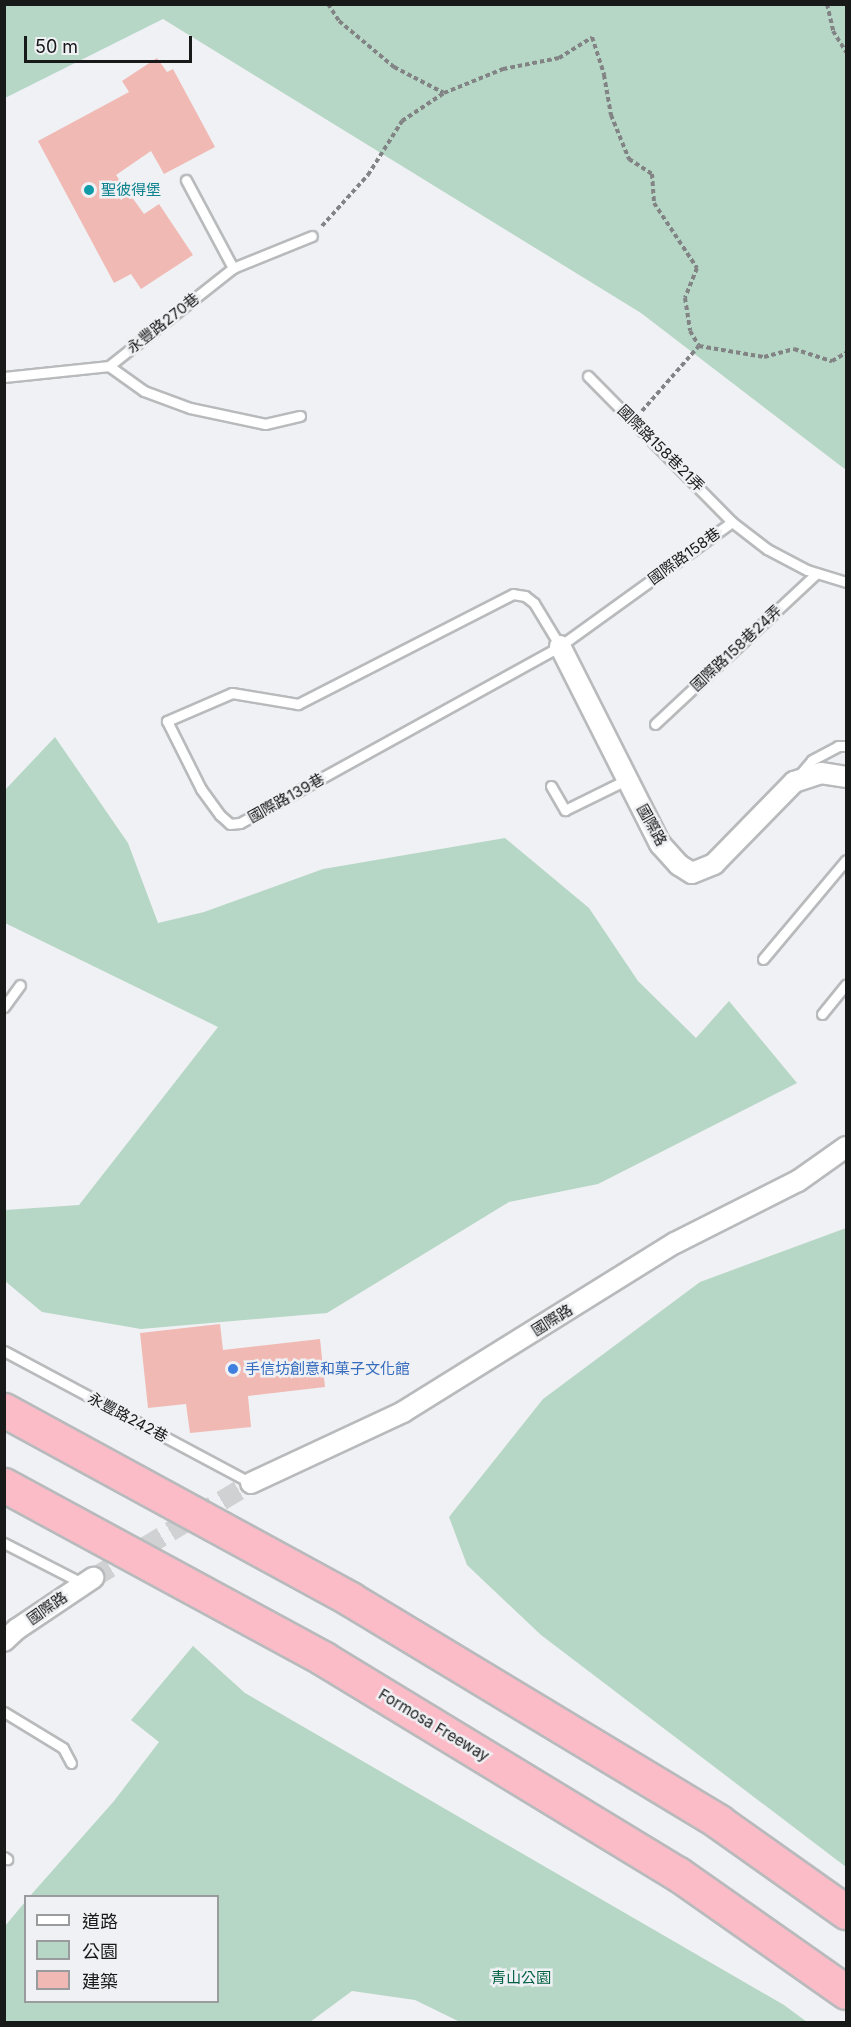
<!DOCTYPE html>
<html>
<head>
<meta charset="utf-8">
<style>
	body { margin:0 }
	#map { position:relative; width:851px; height:2027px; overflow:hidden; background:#f0f1f4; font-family:Inter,"Noto Sans TC",sans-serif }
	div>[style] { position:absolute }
	.green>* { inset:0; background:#b7d7c6 }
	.building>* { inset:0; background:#f0b9b3 }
	.minor-tunnel>* { height:20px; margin-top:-10px; transform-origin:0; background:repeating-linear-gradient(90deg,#d0d1d3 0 20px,transparent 0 30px) }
	.path>* { height:4px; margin-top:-2px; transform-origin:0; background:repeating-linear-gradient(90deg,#828384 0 4.5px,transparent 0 7.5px) }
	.roads { filter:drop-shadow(2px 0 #b8babc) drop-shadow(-2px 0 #b8babc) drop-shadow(0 2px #b8babc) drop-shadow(0 -2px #b8babc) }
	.service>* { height:9px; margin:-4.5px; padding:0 4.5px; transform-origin:4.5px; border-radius:4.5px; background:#fff }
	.minor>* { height:20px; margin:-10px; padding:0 10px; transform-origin:10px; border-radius:10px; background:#fff }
	.motorway>* { height:33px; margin:-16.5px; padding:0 16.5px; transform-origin:16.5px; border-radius:16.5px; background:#fbbcc8 }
	.dots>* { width:16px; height:16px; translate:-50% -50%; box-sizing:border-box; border:3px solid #f0f1f4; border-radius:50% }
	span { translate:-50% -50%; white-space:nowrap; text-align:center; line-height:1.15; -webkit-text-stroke:5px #f0f1f4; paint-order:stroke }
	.culture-label { font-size:15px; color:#0d838f }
	.left { translate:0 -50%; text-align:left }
	.street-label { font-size:15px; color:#181919 }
	.shop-label { font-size:15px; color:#366cbe }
	.park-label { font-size:15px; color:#006142 }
	.frame { position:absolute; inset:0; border:6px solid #181919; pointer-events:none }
	.legend { position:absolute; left:24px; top:1895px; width:195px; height:108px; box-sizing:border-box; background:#f0f1f4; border:2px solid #9a9b9c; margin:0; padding:8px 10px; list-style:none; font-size:18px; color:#181919 }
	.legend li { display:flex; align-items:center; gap:12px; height:30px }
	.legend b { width:30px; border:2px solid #9a9b9c }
	.scale { position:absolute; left:24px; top:36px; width:168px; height:27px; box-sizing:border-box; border:3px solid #181919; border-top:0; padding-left:8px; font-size:18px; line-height:21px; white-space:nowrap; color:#181919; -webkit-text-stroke:4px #f0f1f4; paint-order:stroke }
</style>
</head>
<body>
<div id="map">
	<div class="green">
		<div style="clip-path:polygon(5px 4px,846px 5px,846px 470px,641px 313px,163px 19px,5px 98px)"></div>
		<div style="clip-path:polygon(55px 737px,128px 843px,158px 923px,204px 912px,323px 869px,505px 838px,589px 908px,638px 981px,696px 1038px,729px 1001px,797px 1083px,598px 1184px,509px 1202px,327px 1313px,141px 1329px,42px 1312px,5px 1281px,5px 1210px,79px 1205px,218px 1027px,5px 923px,5px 790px)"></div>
		<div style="clip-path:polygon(846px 1228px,846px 1867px,541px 1635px,467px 1565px,449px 1517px,543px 1399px,700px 1282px)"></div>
		<div style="clip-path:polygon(193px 1646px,245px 1693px,784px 2005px,807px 2022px,460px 2022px,415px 2000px,352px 1991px,310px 2022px,5px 2022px,5px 1926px,25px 1902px,26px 2002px,218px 2002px,218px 1896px,30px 1896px,114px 1801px,159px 1742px,131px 1720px)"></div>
	</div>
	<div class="building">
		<div style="clip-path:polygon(157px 58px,167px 72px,173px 69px,215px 147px,164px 174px,151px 151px,116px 175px,144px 214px,159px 204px,193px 255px,141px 289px,131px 274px,114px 283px,38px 141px,129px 92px,122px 81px)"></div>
		<div style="clip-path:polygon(220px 1324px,223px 1350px,320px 1339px,325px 1387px,248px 1396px,251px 1427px,190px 1433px,186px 1404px,148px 1408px,140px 1333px)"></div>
	</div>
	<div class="minor-tunnel">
		<div style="left:93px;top:1578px;width:184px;rotate:-31deg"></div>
	</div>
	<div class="path">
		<div style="left:328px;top:4px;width:20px;rotate:57deg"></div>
		<div style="left:339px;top:21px;width:72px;rotate:39.9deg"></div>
		<div style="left:394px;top:67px;width:56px;rotate:27.5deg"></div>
		<div style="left:827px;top:4px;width:28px;rotate:77deg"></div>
		<div style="left:833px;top:31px;width:25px;rotate:58deg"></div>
		<div style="left:322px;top:226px;width:69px;rotate:-48deg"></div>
		<div style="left:368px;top:175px;width:64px;rotate:-57.8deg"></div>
		<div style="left:402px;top:121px;width:50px;rotate:-33.7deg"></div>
		<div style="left:444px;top:93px;width:64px;rotate:-22.1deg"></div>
		<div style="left:503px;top:69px;width:57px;rotate:-11.1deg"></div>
		<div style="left:559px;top:58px;width:39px;rotate:-32deg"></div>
		<div style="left:592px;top:37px;width:40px;rotate:72deg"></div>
		<div style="left:604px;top:75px;width:41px;rotate:80.1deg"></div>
		<div style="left:611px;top:115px;width:48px;rotate:67.8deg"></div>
		<div style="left:629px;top:159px;width:27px;rotate:33deg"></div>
		<div style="left:652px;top:174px;width:29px;rotate:86deg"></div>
		<div style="left:654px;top:203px;width:78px;rotate:56.5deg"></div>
		<div style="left:697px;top:268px;width:32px;rotate:112deg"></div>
		<div style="left:685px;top:298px;width:33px;rotate:81deg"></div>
		<div style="left:690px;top:331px;width:17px;rotate:59deg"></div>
		<div style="left:699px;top:346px;width:66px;rotate:9.6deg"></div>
		<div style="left:764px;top:357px;width:31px;rotate:-15deg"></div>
		<div style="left:794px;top:349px;width:40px;rotate:18deg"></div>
		<div style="left:832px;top:361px;width:16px;rotate:-30deg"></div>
		<div style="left:642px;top:411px;width:86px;rotate:-48.8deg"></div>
	</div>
	<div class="roads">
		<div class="service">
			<div style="left:186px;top:180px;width:100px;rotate:61.9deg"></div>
			<div style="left:109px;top:366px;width:43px;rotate:35.5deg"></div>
			<div style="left:144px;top:391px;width:49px;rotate:20.3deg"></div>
			<div style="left:190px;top:408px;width:77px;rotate:12deg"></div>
			<div style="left:265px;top:424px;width:36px;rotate:-13deg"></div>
			<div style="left:588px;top:376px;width:205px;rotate:45.4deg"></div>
			<div style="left:4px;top:377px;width:106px;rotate:-6deg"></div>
			<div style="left:109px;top:366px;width:158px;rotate:-38.3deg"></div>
			<div style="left:233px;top:268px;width:85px;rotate:-22.1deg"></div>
			<div style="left:560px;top:646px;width:50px;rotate:-121.2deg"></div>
			<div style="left:534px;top:603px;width:11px;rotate:-142deg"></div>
			<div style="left:525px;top:596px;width:12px;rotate:-171deg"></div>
			<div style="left:513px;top:594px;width:242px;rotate:152.9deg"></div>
			<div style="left:298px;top:704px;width:67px;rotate:-170.5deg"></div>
			<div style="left:232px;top:693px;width:71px;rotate:156.7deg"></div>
			<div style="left:167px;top:721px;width:76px;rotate:63.4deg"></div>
			<div style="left:201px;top:789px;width:32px;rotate:54deg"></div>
			<div style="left:220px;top:815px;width:13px;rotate:42deg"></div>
			<div style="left:230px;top:824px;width:10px;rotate:-6deg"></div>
			<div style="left:240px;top:823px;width:366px;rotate:-28.9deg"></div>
			<div style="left:560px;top:646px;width:212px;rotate:-35.8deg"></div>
			<div style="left:732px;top:522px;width:44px;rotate:37.6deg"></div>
			<div style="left:767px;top:549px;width:45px;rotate:27.7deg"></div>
			<div style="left:807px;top:570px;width:41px;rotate:17.1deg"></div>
			<div style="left:655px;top:724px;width:221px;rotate:-43deg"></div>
			<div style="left:797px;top:778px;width:23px;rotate:-50deg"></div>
			<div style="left:812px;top:760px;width:30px;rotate:-28deg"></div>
			<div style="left:838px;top:746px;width:8px"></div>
			<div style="left:551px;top:786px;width:28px;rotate:60deg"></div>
			<div style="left:565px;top:810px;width:70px;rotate:-26.2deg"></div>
			<div style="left:763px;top:959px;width:129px;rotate:-50deg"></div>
			<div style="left:4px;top:1007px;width:27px;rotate:-54deg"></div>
			<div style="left:822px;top:1014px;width:38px;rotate:-51deg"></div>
			<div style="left:4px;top:1351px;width:280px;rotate:28.1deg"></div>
			<div style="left:4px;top:1543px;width:88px;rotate:27.1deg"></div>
			<div style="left:4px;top:1712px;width:69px;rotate:31.4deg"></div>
			<div style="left:63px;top:1748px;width:17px;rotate:62deg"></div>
			<div style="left:4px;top:1857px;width:4px;rotate:34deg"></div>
		</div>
		<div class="minor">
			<div style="left:560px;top:646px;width:222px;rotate:63.2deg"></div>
			<div style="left:660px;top:844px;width:28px;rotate:48deg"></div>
			<div style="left:679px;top:865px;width:15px;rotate:32deg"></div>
			<div style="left:692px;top:873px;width:24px;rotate:-22deg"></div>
			<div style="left:714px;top:864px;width:115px;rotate:-45.7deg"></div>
			<div style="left:794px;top:782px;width:28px;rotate:-18deg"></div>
			<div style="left:821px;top:773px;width:25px;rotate:9deg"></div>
			<div style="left:251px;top:1483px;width:168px;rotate:-25deg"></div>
			<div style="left:403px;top:1412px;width:320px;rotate:-31.9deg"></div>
			<div style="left:675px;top:1243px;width:138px;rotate:-26.8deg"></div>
			<div style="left:798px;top:1181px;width:59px;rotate:-35.3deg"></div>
			<div style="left:4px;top:1641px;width:18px;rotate:-43deg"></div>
			<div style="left:17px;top:1629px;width:92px;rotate:-33.9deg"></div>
		</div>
		<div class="motorway">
			<div style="left:4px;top:1410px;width:394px;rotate:28.6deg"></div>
			<div style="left:350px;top:1599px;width:431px;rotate:31.1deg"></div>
			<div style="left:719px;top:1822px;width:156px;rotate:35.3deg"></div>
			<div style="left:4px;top:1485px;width:364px;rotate:28.5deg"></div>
			<div style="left:324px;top:1659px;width:414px;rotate:31.3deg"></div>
			<div style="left:678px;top:1874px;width:205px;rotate:35.1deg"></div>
		</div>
	</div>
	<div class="dots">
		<div style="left:89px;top:190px;background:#0f9aa8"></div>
		<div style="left:233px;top:1369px;background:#3f7fe0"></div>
	</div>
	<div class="culture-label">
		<span class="left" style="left:101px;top:190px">聖彼得堡</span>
	</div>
	<div class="street-label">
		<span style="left:163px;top:323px;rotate:-38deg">永豐路270巷</span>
		<span style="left:661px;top:448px;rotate:45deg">國際路158巷21弄</span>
		<span style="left:684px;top:556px;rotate:-36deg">國際路158巷</span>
		<span style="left:736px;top:648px;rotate:-43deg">國際路158巷24弄</span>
		<span style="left:286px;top:798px;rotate:-29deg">國際路139巷</span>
		<span style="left:652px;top:825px;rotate:61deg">國際路</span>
		<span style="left:552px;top:1320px;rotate:-32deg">國際路</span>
		<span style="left:128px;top:1417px;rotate:28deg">永豐路242巷</span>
		<span style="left:47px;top:1608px;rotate:-35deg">國際路</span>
		<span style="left:434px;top:1725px;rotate:31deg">Formosa Freeway</span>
	</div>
	<div class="shop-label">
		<span class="left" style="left:245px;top:1369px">手信坊創意和菓子文化館</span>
	</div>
	<div class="park-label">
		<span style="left:521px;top:1978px">青山公園</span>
	</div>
	<div class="frame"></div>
	<ul class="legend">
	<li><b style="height:8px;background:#fff"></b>道路</li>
	<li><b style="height:16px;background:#b7d7c6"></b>公園</li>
	<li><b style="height:16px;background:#f0b9b3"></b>建築</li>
	</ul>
	<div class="scale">50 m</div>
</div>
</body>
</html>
